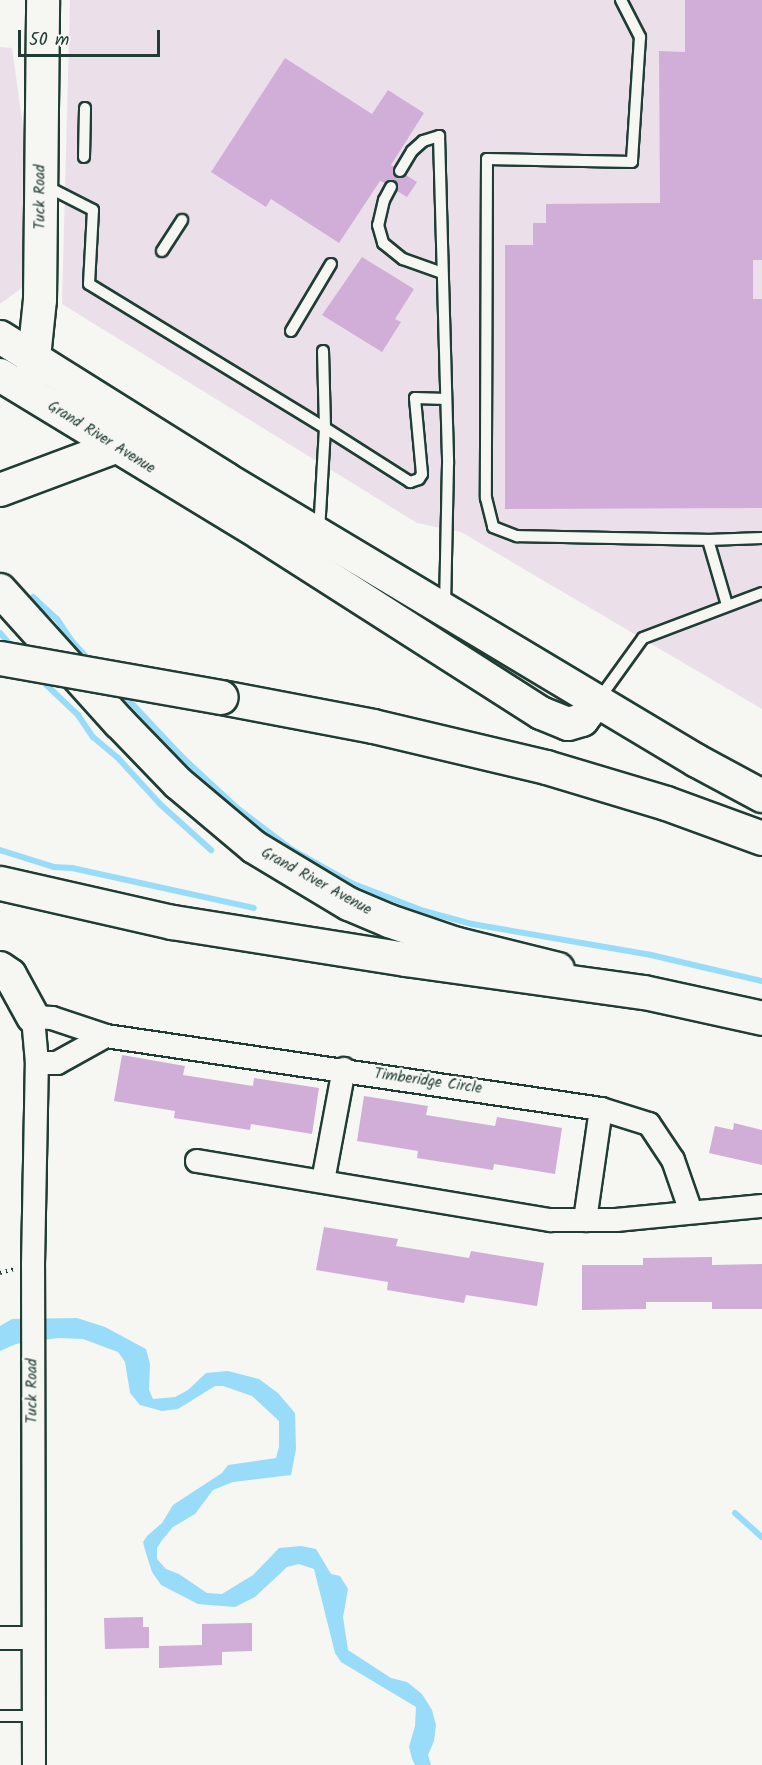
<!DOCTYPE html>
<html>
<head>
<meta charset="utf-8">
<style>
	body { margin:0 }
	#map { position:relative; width:762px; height:1765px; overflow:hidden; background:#f6f6f2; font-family:Kalam,sans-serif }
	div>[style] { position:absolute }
	.built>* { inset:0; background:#ebe0ea }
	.water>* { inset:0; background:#98dcfa }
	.stream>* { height:6px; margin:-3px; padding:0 3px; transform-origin:3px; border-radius:3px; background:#98dcfa }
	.building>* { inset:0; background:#d0aed8 }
	.path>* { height:4px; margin-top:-2px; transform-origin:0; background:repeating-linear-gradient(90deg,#1f3d34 0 1.5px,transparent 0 6px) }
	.roads { filter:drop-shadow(2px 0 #1f3d34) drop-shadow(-2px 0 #1f3d34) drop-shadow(0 2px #1f3d34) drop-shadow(0 -2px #1f3d34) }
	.lane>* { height:10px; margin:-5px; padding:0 5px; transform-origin:5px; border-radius:5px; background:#f6f6f2 }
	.street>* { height:22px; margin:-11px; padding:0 11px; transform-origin:11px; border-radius:11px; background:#f6f6f2 }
	.secondary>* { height:32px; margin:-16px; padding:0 16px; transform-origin:16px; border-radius:16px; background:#f6f6f2 }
	.highway>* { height:33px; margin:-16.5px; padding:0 16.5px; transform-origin:16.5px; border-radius:16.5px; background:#f6f6f2 }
	.bridges { filter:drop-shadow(2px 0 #1f3d34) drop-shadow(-2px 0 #1f3d34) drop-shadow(0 2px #1f3d34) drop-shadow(0 -2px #1f3d34) }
	.highway-bridge>* { height:33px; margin:-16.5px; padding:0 16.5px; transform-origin:16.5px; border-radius:16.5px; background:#f6f6f2 }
	span { translate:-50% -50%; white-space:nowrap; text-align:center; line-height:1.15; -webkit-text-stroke:4.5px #f6f6f2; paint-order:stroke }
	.street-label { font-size:15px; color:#1f3d34 }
	.scale { position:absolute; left:18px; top:30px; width:142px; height:27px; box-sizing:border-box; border:3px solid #1f3d34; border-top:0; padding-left:8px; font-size:18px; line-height:21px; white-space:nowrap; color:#1f3d34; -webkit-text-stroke:4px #f6f6f2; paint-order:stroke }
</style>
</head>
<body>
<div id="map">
	<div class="built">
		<div style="clip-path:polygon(70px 0,762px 0,762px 709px,461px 532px,417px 523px,62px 304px)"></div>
		<div style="clip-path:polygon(0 47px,12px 48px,28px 163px,23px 287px,0 304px)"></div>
	</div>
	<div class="water">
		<div style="clip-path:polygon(77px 1318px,105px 1327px,146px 1349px,150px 1364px,149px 1390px,153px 1399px,175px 1397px,188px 1390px,206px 1373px,228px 1371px,259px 1379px,278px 1393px,295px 1413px,296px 1449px,291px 1475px,233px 1482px,213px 1490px,195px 1514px,173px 1527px,162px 1540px,157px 1548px,157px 1559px,166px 1569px,179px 1574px,207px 1593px,222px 1594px,253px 1575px,279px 1548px,301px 1546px,316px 1549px,331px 1574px,340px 1576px,348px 1589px,343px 1617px,348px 1650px,391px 1678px,407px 1682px,422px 1694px,432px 1710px,436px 1725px,434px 1741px,428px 1755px,431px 1765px,415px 1765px,412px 1759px,409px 1747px,415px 1726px,416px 1707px,341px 1662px,335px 1653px,314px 1569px,299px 1564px,287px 1567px,255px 1597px,235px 1607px,198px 1604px,161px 1585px,152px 1572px,145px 1550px,143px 1542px,147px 1536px,162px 1523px,173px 1505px,222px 1473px,228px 1465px,276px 1458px,279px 1447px,279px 1421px,252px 1396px,223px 1386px,215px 1386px,178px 1409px,162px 1411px,140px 1405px,130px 1393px,125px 1362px,118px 1352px,83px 1339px,58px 1338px,16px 1344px,0 1351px,0 1326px,12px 1319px)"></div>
	</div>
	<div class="stream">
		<div style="left:33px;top:597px;width:33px;rotate:43deg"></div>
		<div style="left:57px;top:619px;width:25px;rotate:56deg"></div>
		<div style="left:71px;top:640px;width:30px;rotate:48deg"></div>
		<div style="left:0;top:633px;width:18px;rotate:49deg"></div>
		<div style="left:38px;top:677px;width:55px;rotate:43.5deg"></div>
		<div style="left:78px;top:715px;width:27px;rotate:56deg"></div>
		<div style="left:93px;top:737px;width:33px;rotate:40deg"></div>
		<div style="left:118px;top:758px;width:62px;rotate:47.6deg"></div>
		<div style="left:160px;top:804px;width:69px;rotate:42deg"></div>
		<div style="left:121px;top:692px;width:91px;rotate:46.8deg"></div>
		<div style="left:183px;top:758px;width:74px;rotate:42.8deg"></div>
		<div style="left:237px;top:808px;width:68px;rotate:37.2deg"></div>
		<div style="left:291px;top:849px;width:69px;rotate:29.5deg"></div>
		<div style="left:351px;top:883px;width:78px;rotate:21deg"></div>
		<div style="left:424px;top:911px;width:50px;rotate:15.2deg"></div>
		<div style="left:472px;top:924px;width:182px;rotate:9.8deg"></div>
		<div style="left:651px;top:955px;width:114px;rotate:13.2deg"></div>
		<div style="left:0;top:850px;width:57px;rotate:17.5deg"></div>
		<div style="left:54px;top:867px;width:18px;rotate:3deg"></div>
		<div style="left:72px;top:868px;width:186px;rotate:12.4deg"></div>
		<div style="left:735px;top:1513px;width:36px;rotate:42deg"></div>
	</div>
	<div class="building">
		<div style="clip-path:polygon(685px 0,762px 0,762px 260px,753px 260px,753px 299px,762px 299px,762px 508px,505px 509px,505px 245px,533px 245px,533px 223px,546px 223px,546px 204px,660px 203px,659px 51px,685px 52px)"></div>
		<div style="clip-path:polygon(285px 58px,372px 114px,388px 90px,424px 113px,391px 165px,394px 167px,396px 177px,400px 178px,406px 175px,417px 182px,407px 197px,397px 191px,398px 186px,395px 181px,390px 180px,385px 183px,380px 181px,339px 243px,271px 199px,266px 207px,211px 172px)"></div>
		<div style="clip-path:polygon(362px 257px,414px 289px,395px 319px,401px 322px,382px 352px,322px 315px)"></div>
		<div style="clip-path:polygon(122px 1055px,185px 1066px,183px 1075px,253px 1086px,254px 1078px,319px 1088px,312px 1134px,251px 1124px,250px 1130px,174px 1118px,175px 1111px,114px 1101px)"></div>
		<div style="clip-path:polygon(364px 1096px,428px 1106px,426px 1115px,495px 1126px,497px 1117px,562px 1128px,555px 1174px,494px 1164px,493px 1170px,417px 1158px,418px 1151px,357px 1141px)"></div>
		<div style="clip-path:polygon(734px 1123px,762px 1130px,762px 1165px,709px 1153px,715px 1126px,733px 1130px)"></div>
		<div style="clip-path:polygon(324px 1227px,398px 1239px,396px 1246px,469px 1258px,471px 1251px,544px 1263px,537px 1306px,466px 1295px,464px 1303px,387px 1290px,388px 1282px,316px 1270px)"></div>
		<div style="clip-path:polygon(712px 1257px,712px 1265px,762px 1264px,762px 1309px,712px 1309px,712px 1302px,646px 1302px,646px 1309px,582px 1310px,582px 1265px,643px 1265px,643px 1258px)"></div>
		<div style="clip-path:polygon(143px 1617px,143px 1627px,149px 1627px,149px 1648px,105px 1649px,104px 1618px)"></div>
		<div style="clip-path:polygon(252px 1623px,252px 1651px,222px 1652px,222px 1665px,159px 1668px,159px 1646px,202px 1645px,202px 1624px)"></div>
	</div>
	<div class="path">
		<div style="left:0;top:1273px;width:15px;rotate:-16deg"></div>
	</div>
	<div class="roads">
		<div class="lane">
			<div style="left:621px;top:0;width:42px;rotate:62.8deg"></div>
			<div style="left:640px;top:37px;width:125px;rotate:93.7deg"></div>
			<div style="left:632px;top:162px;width:145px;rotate:-178.8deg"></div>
			<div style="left:487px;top:159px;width:339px;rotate:90.2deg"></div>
			<div style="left:486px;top:498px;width:30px;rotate:76deg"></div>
			<div style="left:493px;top:527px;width:26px;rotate:21deg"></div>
			<div style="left:517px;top:536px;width:191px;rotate:1.2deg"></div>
			<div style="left:708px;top:540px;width:68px;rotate:73.7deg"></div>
			<div style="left:84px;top:157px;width:49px;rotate:-88.8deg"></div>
			<div style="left:400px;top:171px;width:23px;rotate:-59deg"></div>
			<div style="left:412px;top:151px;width:15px;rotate:-42deg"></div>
			<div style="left:423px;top:141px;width:17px;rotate:-17deg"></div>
			<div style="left:439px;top:136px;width:328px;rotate:88.4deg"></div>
			<div style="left:448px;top:464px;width:140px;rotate:91.2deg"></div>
			<div style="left:44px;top:185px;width:55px;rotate:27deg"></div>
			<div style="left:93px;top:210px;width:74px;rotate:93.1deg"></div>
			<div style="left:89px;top:284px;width:276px;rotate:31.4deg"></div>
			<div style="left:325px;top:428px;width:103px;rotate:93.3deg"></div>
			<div style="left:391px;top:187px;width:15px;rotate:118deg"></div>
			<div style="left:384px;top:200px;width:26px;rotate:103deg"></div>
			<div style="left:378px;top:225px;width:19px;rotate:74deg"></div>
			<div style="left:383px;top:243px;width:26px;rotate:39deg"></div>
			<div style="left:403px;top:259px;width:41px;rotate:19.7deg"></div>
			<div style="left:162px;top:251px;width:37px;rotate:-57deg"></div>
			<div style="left:291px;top:331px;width:78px;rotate:-59.2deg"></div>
			<div style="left:323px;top:351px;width:77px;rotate:88.5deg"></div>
			<div style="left:325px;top:428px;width:101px;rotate:32.4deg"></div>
			<div style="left:410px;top:482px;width:9px;rotate:-18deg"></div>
			<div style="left:419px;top:479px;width:6px;rotate:-59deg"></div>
			<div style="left:422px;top:474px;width:76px;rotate:-95.3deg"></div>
			<div style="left:415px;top:398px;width:31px;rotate:2deg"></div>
			<div style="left:708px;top:540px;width:54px;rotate:-2.1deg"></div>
			<div style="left:599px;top:699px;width:75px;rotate:-54.2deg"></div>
			<div style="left:643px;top:638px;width:127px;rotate:-20.7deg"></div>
			<div style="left:0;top:1716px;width:34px"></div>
		</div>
		<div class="street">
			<div style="left:37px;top:1063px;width:20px"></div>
			<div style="left:57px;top:1063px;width:56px;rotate:-28.9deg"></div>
			<div style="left:197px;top:1161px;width:359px;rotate:9.5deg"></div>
			<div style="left:551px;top:1220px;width:65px"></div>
			<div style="left:616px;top:1220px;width:147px;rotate:-5.5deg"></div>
			<div style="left:323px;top:1181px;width:114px;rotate:-79.4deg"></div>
			<div style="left:585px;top:1220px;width:112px;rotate:-81.8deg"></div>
			<div style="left:0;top:1638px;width:33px"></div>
			<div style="left:34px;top:1765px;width:500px;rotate:-90.11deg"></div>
			<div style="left:33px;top:1265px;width:202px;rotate:-88.9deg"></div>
			<div style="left:37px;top:1063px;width:46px;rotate:-95deg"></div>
			<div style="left:33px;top:1017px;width:19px;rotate:3deg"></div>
			<div style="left:52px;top:1018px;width:57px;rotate:18.4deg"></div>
			<div style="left:106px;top:1036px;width:500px;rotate:8.39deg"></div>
			<div style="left:601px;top:1109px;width:50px;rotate:17.4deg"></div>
			<div style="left:649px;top:1124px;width:43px;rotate:56.3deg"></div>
			<div style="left:673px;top:1160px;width:55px;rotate:70.9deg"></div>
		</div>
		<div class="secondary">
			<div style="left:0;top:337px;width:267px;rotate:32.1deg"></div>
			<div style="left:226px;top:479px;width:549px;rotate:30.91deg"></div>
			<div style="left:697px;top:761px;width:74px;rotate:28.3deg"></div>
			<div style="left:0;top:375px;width:306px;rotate:31.3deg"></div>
			<div style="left:261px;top:534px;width:332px;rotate:32.6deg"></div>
			<div style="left:541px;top:713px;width:29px;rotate:22deg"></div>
			<div style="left:568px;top:724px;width:15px;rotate:-16deg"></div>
			<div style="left:582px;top:720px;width:24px;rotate:-52deg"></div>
			<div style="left:32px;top:377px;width:77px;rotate:-84.1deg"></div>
			<div style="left:40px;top:300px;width:300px;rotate:-89.4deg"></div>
			<div style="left:0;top:490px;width:123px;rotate:-20.5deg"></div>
			<div style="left:115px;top:447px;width:14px;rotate:-34deg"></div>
			<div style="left:0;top:590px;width:178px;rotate:48deg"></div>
			<div style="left:119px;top:722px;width:85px;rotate:46deg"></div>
			<div style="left:178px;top:783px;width:99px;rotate:40.1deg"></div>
			<div style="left:254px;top:847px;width:111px;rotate:31deg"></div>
			<div style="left:349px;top:904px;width:43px;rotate:23deg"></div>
			<div style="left:389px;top:921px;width:72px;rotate:18.7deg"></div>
			<div style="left:457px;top:944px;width:104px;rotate:13.9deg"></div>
			<div style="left:0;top:968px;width:12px;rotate:35deg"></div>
			<div style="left:10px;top:975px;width:48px;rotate:61.3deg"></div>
		</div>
		<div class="highway">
			<div style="left:221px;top:697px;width:155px;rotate:10.8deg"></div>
			<div style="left:373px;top:726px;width:178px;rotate:13.3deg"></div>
			<div style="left:546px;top:767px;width:125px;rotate:16.7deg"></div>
			<div style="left:666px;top:803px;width:102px;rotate:20deg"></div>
			<div style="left:0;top:883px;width:176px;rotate:12.8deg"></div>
			<div style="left:172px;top:922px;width:236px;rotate:9deg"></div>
			<div style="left:405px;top:959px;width:241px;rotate:7.9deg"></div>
			<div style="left:644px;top:992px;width:121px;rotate:12.4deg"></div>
		</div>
	</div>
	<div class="bridges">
		<div class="highway-bridge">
			<div style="left:0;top:658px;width:224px;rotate:10deg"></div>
		</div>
	</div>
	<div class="street-label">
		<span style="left:41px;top:197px;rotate:-90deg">Tuck Road</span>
		<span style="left:101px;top:438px;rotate:32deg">Grand River Avenue</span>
		<span style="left:316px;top:882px;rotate:29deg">Grand River Avenue</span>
		<span style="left:428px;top:1082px;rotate:8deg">Timberidge Circle</span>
		<span style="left:33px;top:1391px;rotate:-90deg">Tuck Road</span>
	</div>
	<div class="scale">50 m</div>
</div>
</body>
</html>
